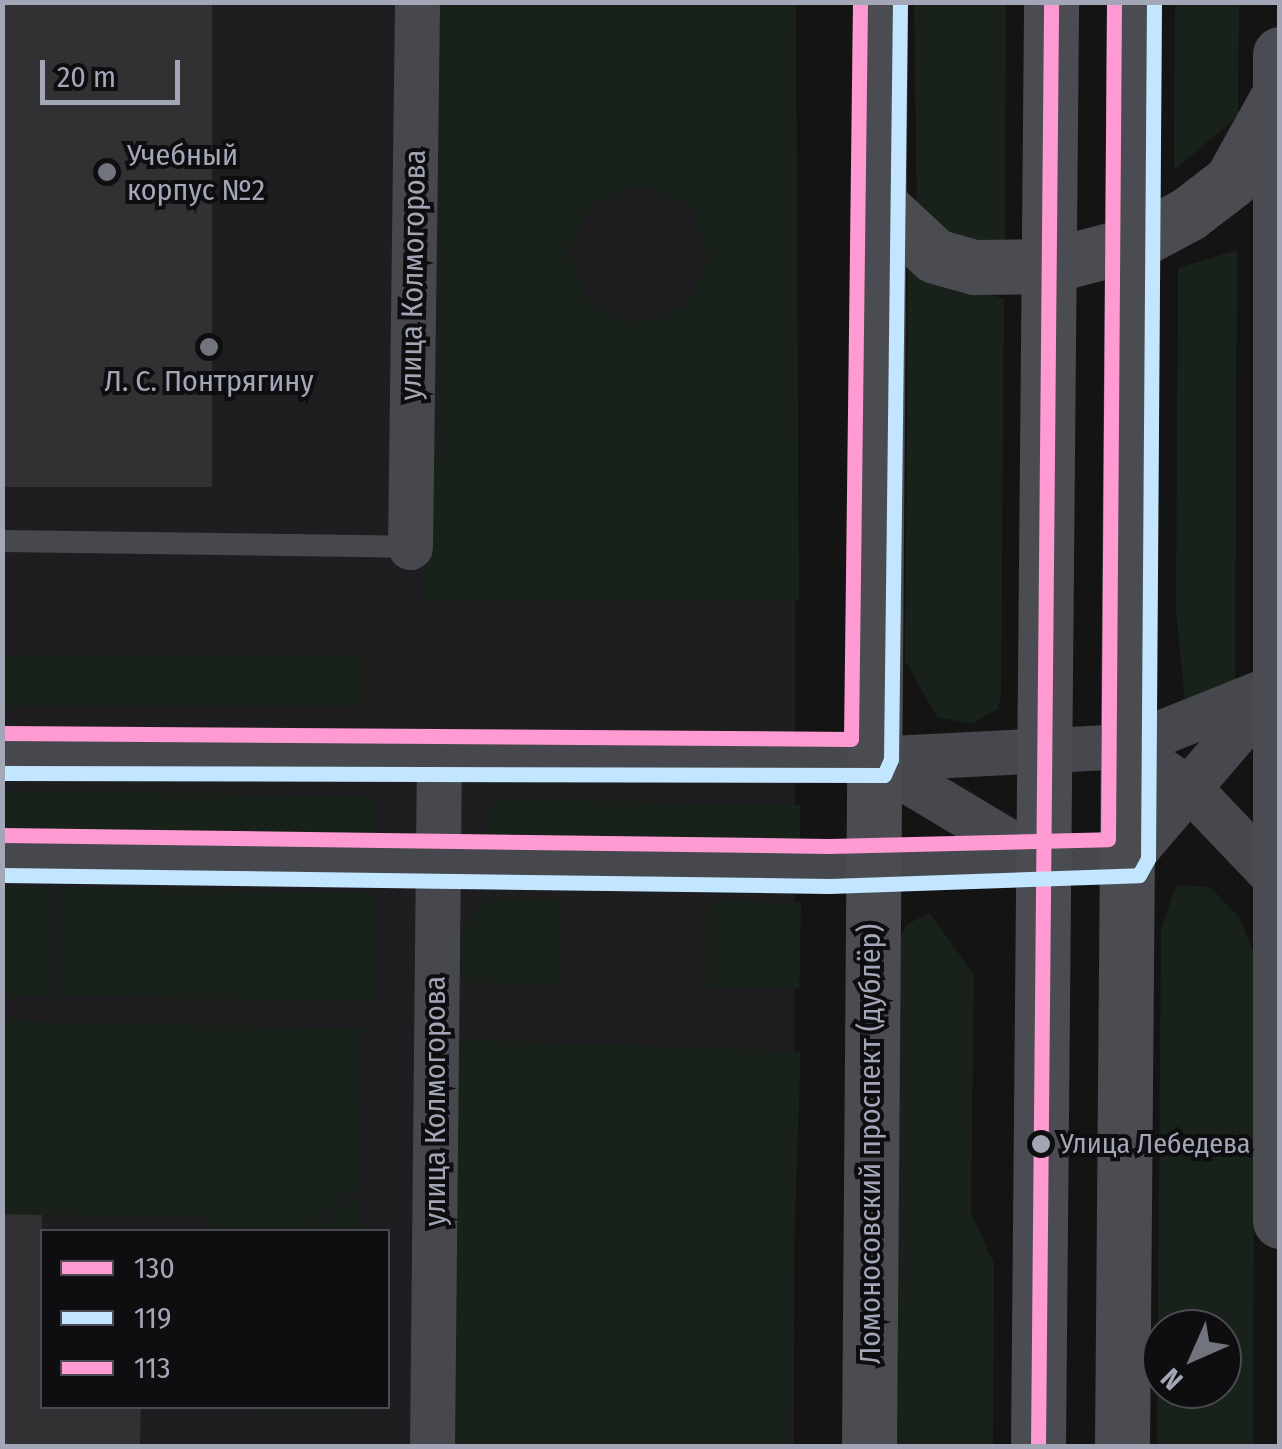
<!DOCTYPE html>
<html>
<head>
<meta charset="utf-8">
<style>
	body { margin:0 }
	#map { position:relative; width:1282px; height:1449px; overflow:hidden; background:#141414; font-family:"Fira Sans Condensed",sans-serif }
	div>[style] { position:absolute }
	.built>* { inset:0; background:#1e1d20 }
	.green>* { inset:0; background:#19211b; transform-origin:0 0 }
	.building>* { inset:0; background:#313133; transform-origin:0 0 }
	.lane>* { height:22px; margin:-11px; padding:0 11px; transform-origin:11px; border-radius:11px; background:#47484d }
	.street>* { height:45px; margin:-22.5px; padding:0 22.5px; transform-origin:22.5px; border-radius:22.5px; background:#47484d }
	.secondary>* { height:55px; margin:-27.5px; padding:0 27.5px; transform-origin:27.5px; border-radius:27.5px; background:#4b4c51 }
	.bus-1>* { height:15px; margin:-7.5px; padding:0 7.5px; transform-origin:7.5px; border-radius:7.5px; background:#ff9ad2 }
	.bus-2>* { height:15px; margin:-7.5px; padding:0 7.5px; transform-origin:7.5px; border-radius:7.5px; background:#c2e6ff }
	.bus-3>* { height:15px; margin:-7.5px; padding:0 7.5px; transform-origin:7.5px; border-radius:7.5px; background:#ff9ad2 }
	.dots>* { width:28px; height:28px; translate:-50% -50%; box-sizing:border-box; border:5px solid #0e0e10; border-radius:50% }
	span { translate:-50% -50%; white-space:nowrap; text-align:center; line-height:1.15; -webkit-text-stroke:8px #0e0e10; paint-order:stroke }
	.bus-label { font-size:28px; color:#a3a6b6 }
	.left { translate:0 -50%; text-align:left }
	.poi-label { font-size:30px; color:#a3a6b6 }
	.street-label { font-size:30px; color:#a3a6b6 }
	.frame { position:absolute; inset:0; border:5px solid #a3a6b6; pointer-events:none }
	.legend { position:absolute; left:40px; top:1229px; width:350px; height:180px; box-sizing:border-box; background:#0e0e10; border:2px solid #4a4b52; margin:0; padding:12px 18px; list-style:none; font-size:30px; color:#a3a6b6 }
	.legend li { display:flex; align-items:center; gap:20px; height:50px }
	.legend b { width:50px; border:2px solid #4a4b52 }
	.north { position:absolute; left:1142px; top:1309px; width:100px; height:100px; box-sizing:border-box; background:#0e0e10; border:2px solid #4a4b52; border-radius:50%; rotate:225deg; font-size:28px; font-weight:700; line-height:40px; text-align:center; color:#a3a6b6 }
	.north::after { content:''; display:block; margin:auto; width:35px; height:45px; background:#71737d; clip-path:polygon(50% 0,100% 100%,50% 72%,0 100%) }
	.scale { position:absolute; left:40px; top:60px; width:140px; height:45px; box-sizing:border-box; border:5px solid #a3a6b6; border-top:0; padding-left:12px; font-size:30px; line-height:35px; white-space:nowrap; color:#a3a6b6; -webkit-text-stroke:8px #0e0e10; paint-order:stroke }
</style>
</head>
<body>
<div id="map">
	<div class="built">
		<div style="clip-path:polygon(evenodd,3px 3px,796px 3px,794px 1446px,3px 1446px,3px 3px,42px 1232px,388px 1232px,388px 1406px,42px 1406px,42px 1232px)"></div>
	</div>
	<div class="green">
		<div style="clip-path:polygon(evenodd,431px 3px,796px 3px,799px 600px,424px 602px,431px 3px,642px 185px,690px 207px,709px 257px,686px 306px,636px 324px,588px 302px,569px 252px,592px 203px,642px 185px)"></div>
		<div style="clip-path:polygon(914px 3px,1006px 3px,1005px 249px,917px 223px)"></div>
		<div style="clip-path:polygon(1175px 3px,1239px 3px,1238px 116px,1174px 170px)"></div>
		<div style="clip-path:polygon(1237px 250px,1235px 714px,1188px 729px,1176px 611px,1178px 268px)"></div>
		<div style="clip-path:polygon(908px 265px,1004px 299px,1001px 694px,998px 709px,972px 724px,937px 717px,905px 661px)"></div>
		<div style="left:3px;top:656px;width:361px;height:50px"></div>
		<div style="left:3px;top:790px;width:371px;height:43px;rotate:1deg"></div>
		<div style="clip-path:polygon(498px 799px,800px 805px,800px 839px,497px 839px,483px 822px)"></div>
		<div style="clip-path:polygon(evenodd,1176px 885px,1210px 887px,1239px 917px,1255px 956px,1253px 1446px,1157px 1446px,1161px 929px,1176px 885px,1162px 1329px,1222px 1329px,1222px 1389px,1162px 1389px,1162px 1329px)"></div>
		<div style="left:3px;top:886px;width:49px;height:110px;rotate:1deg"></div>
		<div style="left:57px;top:887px;width:320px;height:109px;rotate:1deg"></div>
		<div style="clip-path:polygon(486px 898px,561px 898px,560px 985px,462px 982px,461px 933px)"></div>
		<div style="left:707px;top:901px;width:94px;height:86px;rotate:1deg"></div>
		<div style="clip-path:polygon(929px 913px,974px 974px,971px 1212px,994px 1264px,993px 1446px,892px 1446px,899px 942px,906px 925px)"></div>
		<div style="clip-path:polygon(3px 1021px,363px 1028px,361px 1185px,303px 1231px,210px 1231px,210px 1217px,3px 1214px)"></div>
		<div style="left:449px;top:1039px;width:352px;height:407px;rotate:2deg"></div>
		<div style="clip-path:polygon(360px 1192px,360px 1231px,311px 1231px)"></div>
		<div style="left:264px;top:1407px;width:94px;height:7px"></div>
	</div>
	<div class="building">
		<div style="left:2px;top:2px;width:210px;height:485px"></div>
		<div style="clip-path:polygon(2px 1214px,42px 1215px,42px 1406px,141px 1406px,140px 1446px,2px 1446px)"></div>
	</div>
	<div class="lane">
		<div style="left:2px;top:541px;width:408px;rotate:0.8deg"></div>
	</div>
	<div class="street">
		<div style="left:410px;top:547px;width:545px;rotate:-89.26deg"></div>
		<div style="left:1127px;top:746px;width:80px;rotate:34.9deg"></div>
		<div style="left:1193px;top:792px;width:123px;rotate:46.3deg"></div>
		<div style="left:2px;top:753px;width:869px;rotate:0.4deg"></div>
		<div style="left:871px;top:759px;width:256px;rotate:-2.9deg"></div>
		<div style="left:1127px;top:746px;width:158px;rotate:-21.9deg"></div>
		<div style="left:871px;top:759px;width:203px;rotate:30.9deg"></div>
		<div style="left:2px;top:855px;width:827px;rotate:0.76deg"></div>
		<div style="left:829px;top:866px;width:299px;rotate:-1.3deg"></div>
		<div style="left:1128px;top:859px;width:228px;rotate:-49.5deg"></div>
		<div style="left:432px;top:1446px;width:691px;rotate:-89.42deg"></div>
	</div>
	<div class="secondary">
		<div style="left:1280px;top:54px;width:1167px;rotate:90deg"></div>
		<div style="left:879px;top:204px;width:76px;rotate:42.9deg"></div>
		<div style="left:935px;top:256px;width:41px;rotate:15.8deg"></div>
		<div style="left:974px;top:267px;width:75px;rotate:-0.8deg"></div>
		<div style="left:1049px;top:266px;width:86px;rotate:-14.8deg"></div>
		<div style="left:1132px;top:244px;width:64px;rotate:-28.2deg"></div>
		<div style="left:1188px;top:214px;width:54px;rotate:-37.5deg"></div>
		<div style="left:1231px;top:181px;width:90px;rotate:-60.9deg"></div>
		<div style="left:869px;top:1446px;width:1444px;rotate:-89.56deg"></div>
		<div style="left:1038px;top:1446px;width:1444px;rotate:-89.48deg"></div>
		<div style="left:1122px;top:1446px;width:1444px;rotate:-89.52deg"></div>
	</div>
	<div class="bus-1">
		<div style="left:1038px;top:1446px;width:1444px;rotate:-89.48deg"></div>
	</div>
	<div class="bus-2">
		<div style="left:2px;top:773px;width:882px;rotate:0.13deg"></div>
		<div style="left:884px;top:775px;width:17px;rotate:-66deg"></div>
		<div style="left:891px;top:759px;width:757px;rotate:-89.32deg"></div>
		<div style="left:2px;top:875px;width:827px;rotate:0.76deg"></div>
		<div style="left:829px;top:886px;width:310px;rotate:-2deg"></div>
		<div style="left:1139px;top:875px;width:18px;rotate:-61deg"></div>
		<div style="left:1148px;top:859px;width:857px;rotate:-89.6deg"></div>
	</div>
	<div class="bus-3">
		<div style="left:2px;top:733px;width:849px;rotate:0.4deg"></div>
		<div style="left:851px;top:739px;width:737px;rotate:-89.3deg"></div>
		<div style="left:2px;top:835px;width:827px;rotate:0.76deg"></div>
		<div style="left:829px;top:846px;width:279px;rotate:-1.4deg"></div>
		<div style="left:1108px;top:839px;width:837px;rotate:-89.59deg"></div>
	</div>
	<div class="dots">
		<div style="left:107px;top:172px;background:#71737d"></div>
		<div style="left:209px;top:347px;background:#71737d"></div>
		<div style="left:1041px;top:1144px;background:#a3a6b6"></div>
	</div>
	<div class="bus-label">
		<span class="left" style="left:1060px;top:1144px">Улица Лебедева</span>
	</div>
	<div class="poi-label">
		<span class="left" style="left:127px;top:172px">Учебный<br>корпус №2</span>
		<span style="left:209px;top:381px">Л. С. Понтрягину</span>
	</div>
	<div class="street-label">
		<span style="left:413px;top:275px;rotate:-89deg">улица Колмогорова</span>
		<span style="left:435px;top:1101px;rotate:-90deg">улица Колмогорова</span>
		<span style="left:870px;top:1144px;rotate:-90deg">Ломоносовский проспект (дублёр)</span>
	</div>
	<div class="frame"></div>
	<ul class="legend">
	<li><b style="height:12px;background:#ff9ad2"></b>130</li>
	<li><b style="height:12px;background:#c2e6ff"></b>119</li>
	<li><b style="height:12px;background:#ff9ad2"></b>113</li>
	</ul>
	<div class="north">N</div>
	<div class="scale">20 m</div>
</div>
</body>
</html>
